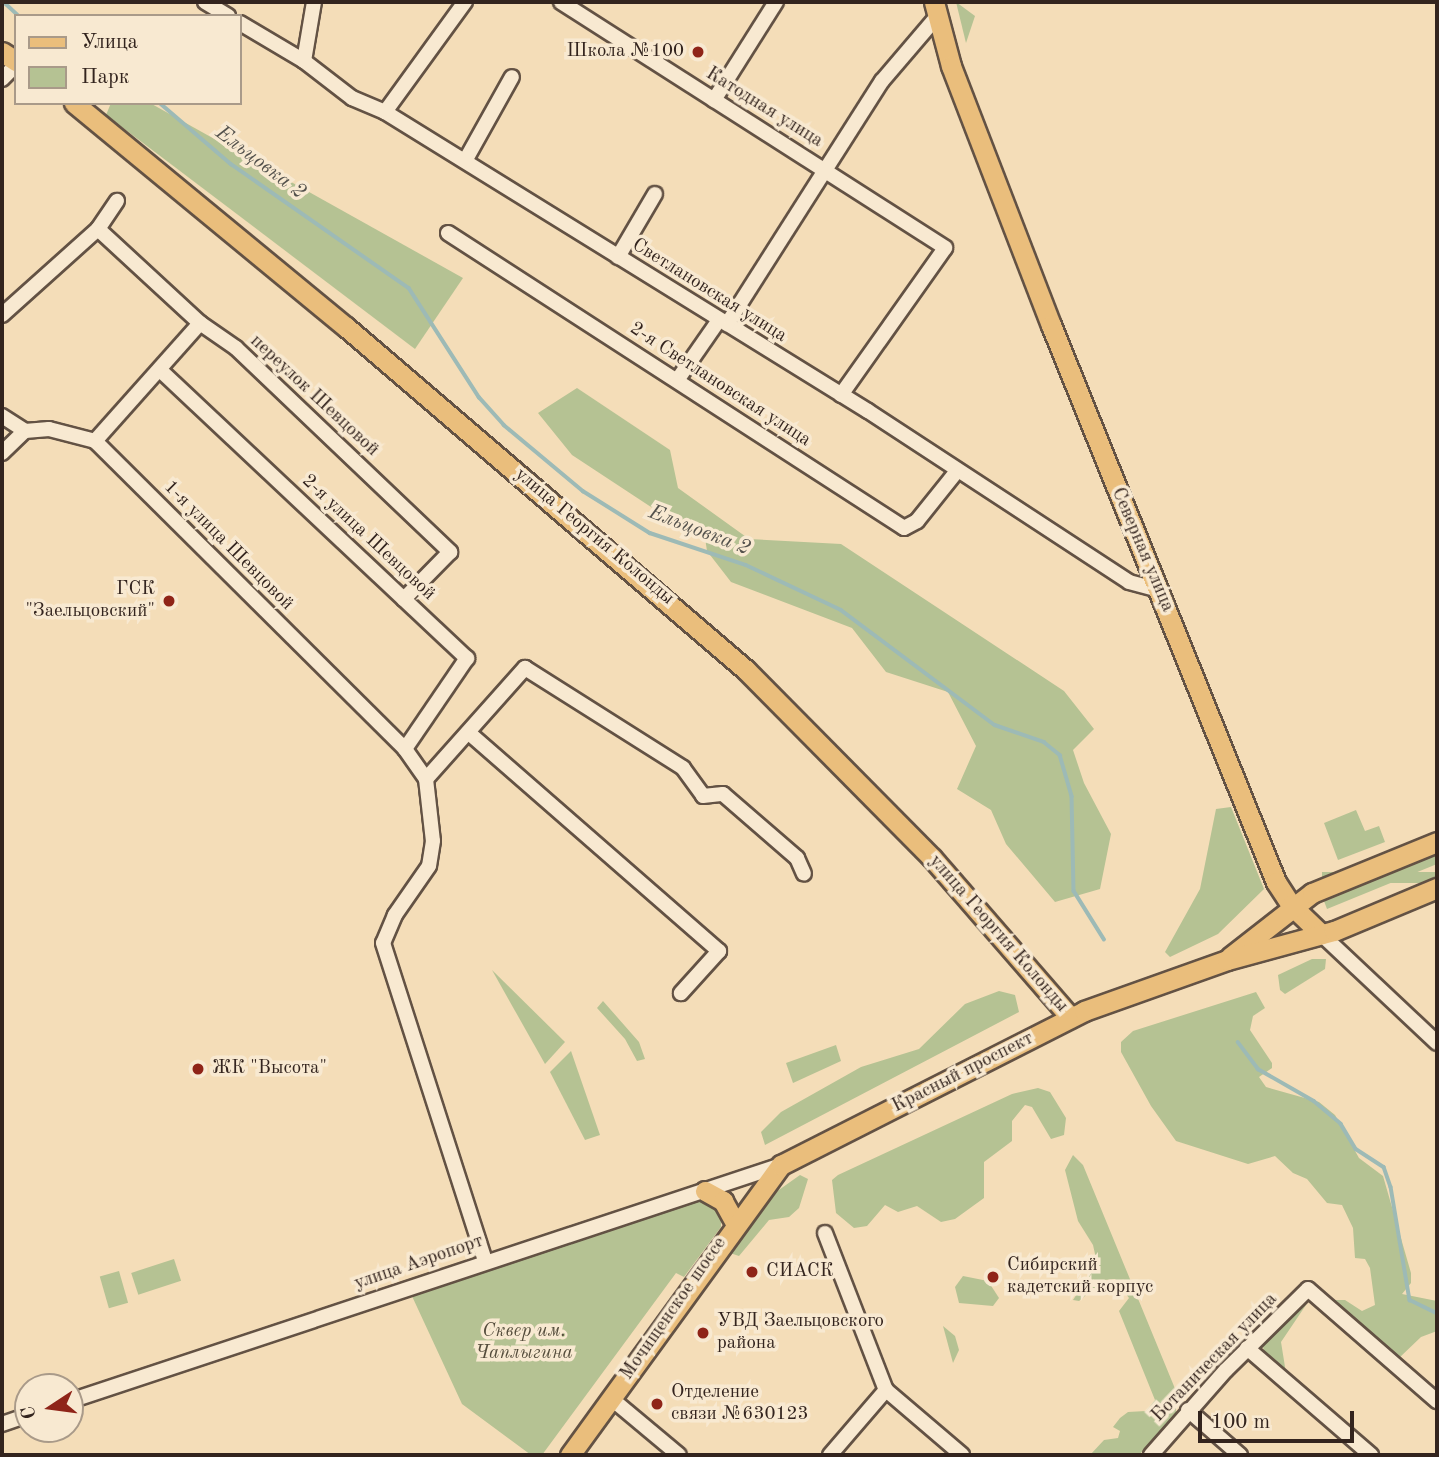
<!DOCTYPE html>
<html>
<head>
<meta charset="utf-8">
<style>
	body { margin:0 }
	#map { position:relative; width:1439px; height:1457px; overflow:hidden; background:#f4ddb8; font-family:"Old Standard TT",serif }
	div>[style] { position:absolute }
	.green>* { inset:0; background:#b5c293; transform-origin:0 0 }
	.stream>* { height:3.5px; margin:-1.75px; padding:0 1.75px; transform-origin:1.75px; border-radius:1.75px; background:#9dbab6 }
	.roads { filter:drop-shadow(2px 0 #635244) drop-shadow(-2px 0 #635244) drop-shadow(0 2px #635244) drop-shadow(0 -2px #635244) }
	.minor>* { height:14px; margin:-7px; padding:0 7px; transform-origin:7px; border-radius:7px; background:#f8e9d1 }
	.major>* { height:19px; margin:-9.5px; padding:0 9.5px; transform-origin:9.5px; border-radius:9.5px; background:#eabe7c }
	.dots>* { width:19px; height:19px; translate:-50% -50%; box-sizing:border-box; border:4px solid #f8e9d1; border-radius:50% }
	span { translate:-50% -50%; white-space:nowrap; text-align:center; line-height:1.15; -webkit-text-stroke:7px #f8e9d1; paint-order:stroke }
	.poi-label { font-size:19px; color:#33241e }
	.right { translate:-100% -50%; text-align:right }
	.left { translate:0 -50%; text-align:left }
	.street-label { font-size:19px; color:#33241e }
	.park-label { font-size:19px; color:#544c3b; font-style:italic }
	.water-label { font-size:21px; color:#53514c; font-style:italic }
	.frame { position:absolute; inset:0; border:4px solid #33241e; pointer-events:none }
	.legend { position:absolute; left:14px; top:14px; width:228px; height:91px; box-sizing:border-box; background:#f8e9d1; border:2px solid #a99a89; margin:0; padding:9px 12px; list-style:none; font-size:21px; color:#33241e }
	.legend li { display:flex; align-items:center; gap:14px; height:35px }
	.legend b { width:35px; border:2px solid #a99a89 }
	.north { position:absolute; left:14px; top:1373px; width:70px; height:70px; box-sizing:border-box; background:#f8e9d1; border:2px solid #a99a89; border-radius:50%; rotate:257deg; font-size:19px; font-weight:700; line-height:28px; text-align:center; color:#33241e }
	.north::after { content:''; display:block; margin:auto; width:24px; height:32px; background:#8f2418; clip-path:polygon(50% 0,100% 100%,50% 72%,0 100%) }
	.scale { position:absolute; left:1198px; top:1411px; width:156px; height:32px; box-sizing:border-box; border:4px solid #33241e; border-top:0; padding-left:9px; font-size:21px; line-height:24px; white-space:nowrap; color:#33241e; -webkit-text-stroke:5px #f8e9d1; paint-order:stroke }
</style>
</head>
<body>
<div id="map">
	<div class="green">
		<div style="clip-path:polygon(956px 2px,975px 16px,966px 43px)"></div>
		<div style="clip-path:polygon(111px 103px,150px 103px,463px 278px,415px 349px,106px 115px)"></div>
		<div style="clip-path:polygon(577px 388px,670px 450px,678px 488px,749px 539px,841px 544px,1064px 691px,1094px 729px,1073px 750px,1084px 783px,1111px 834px,1100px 889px,1055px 902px,1006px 844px,991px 810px,957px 789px,976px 746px,948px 692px,886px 672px,852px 628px,731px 582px,707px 551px,704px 531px,651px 507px,572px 455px,538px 413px)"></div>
		<div style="clip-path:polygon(1231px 807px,1264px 889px,1218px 934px,1170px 957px,1165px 952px,1200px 889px,1216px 809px)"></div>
		<div style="clip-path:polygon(1356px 810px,1365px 831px,1379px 826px,1385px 842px,1338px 860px,1324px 823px)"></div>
		<div style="clip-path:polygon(1437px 853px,1437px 864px,1327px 909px,1324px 901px)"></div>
		<div style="left:1437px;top:872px;width:11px;height:115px;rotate:90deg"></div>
		<div style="clip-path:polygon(1312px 959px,1326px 959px,1325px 969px,1285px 994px,1280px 990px,1278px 975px)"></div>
		<div style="clip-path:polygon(492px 970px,565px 1042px,545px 1064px)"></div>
		<div style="clip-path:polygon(999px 991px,1015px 995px,1019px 1012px,765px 1145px,761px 1132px,781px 1112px,861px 1067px,919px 1049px,965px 1004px)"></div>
		<div style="clip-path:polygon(1256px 992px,1265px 1008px,1253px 1016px,1250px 1030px,1272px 1063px,1272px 1068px,1259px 1077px,1266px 1087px,1319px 1102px,1335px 1115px,1359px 1158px,1383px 1176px,1411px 1273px,1411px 1283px,1402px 1294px,1437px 1301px,1437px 1331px,1421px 1337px,1399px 1358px,1329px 1300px,1345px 1300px,1362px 1311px,1375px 1305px,1370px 1268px,1365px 1259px,1355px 1258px,1353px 1228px,1342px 1205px,1327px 1203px,1307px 1179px,1293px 1173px,1275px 1156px,1248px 1164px,1176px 1141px,1151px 1106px,1121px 1052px,1121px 1042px,1133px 1031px)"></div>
		<div style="clip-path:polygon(603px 1001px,639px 1042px,645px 1059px,637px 1061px,625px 1039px,597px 1008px)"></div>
		<div style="clip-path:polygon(836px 1045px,841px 1061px,793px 1083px,786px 1063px)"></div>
		<div style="clip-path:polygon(571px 1051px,600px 1135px,585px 1140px,550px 1072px)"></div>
		<div style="clip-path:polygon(1038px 1088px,1050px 1092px,1066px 1118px,1064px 1135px,1051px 1139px,1032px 1107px,1025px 1105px,1012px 1121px,1012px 1141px,984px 1162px,984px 1198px,955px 1219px,941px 1222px,917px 1206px,898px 1212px,885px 1205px,867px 1226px,854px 1228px,836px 1213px,832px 1180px,838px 1175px,1012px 1094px)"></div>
		<div style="clip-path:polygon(1073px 1155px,1083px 1165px,1176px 1391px,1176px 1414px,1139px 1455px,1090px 1455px,1104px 1440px,1118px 1438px,1120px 1431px,1113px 1427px,1120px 1418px,1128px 1412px,1146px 1411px,1155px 1400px,1119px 1311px,1129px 1298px,1115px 1279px,1104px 1280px,1079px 1301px,1073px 1300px,1097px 1263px,1093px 1245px,1078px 1221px,1065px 1170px)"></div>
		<div style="clip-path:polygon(800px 1175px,808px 1179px,799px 1208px,789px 1217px,769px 1220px,739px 1256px,730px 1253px,776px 1192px)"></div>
		<div style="clip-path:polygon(707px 1199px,721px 1212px,721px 1227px,684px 1277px,676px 1273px,542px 1455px,531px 1455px,462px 1404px,411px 1294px)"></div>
		<div style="left:174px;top:1259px;width:23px;height:45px;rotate:72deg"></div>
		<div style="left:119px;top:1271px;width:33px;height:20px;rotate:74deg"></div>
		<div style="clip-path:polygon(963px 1276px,988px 1281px,999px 1298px,993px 1306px,959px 1303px,955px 1287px)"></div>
		<div style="clip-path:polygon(1308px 1302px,1281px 1342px,1286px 1373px,1265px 1356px,1262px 1342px,1298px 1305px)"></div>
		<div style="clip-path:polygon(943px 1326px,955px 1336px,959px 1350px,953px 1363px)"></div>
	</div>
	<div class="stream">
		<div style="left:4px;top:2px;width:21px;rotate:43deg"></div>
		<div style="left:160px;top:103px;width:94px;rotate:40.7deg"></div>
		<div style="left:231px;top:164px;width:217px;rotate:34.9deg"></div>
		<div style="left:409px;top:288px;width:130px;rotate:57.3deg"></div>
		<div style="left:479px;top:397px;width:38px;rotate:48deg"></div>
		<div style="left:504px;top:425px;width:103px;rotate:39.9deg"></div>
		<div style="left:583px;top:491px;width:79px;rotate:32.1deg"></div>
		<div style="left:650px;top:533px;width:101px;rotate:18.4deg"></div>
		<div style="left:746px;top:565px;width:105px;rotate:25.3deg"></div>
		<div style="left:841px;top:610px;width:192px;rotate:36.8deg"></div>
		<div style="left:995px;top:725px;width:52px;rotate:19.1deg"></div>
		<div style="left:1044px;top:742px;width:21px;rotate:39deg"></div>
		<div style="left:1060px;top:755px;width:43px;rotate:73.7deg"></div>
		<div style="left:1072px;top:796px;width:95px;rotate:88.8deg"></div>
		<div style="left:1074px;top:891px;width:57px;rotate:58deg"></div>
		<div style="left:1238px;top:1042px;width:34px;rotate:53deg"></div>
		<div style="left:1258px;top:1069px;width:64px;rotate:29.7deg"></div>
		<div style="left:1314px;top:1101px;width:35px;rotate:40deg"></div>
		<div style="left:1341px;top:1124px;width:29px;rotate:59deg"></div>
		<div style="left:1356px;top:1149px;width:33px;rotate:33deg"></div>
		<div style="left:1384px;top:1167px;width:21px;rotate:71deg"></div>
		<div style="left:1391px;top:1187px;width:115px;rotate:80.5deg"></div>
		<div style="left:1410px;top:1300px;width:30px;rotate:26deg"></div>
	</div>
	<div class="roads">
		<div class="minor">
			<div style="left:205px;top:2px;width:27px;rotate:31deg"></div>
			<div style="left:561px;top:2px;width:456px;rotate:32.6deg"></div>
			<div style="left:945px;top:248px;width:180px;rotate:125.3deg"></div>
			<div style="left:240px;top:23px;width:74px;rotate:30.7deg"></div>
			<div style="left:304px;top:61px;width:61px;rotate:37.6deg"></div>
			<div style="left:352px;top:98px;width:36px;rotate:23deg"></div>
			<div style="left:385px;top:112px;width:568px;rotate:31.76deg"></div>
			<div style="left:868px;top:411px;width:312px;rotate:33.2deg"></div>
			<div style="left:1129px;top:582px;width:30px;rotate:15deg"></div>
			<div style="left:304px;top:61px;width:60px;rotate:-80.4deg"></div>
			<div style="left:2px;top:79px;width:20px;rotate:-45deg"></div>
			<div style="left:714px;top:100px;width:116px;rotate:-57.7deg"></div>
			<div style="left:385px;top:112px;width:136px;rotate:-54deg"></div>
			<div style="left:465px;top:161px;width:96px;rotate:-60.8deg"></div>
			<div style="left:98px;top:229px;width:139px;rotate:42.7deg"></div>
			<div style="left:200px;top:323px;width:44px;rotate:34.8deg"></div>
			<div style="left:236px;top:348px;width:296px;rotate:43.6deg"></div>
			<div style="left:450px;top:552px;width:66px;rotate:134.4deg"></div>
			<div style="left:448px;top:233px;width:543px;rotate:32.9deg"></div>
			<div style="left:904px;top:528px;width:15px;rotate:-28deg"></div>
			<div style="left:917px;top:521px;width:64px;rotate:-51.3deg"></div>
			<div style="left:618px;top:257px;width:73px;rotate:-59.6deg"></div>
			<div style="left:2px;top:315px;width:129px;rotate:-41.9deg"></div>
			<div style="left:98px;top:229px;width:34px;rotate:-56deg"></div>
			<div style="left:727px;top:324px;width:288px;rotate:-57.5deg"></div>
			<div style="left:882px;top:81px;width:82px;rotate:-49.5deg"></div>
			<div style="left:161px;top:371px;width:420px;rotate:43.2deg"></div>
			<div style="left:467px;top:658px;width:110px;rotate:124.3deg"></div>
			<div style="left:678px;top:379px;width:72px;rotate:-55.2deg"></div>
			<div style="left:2px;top:416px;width:27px;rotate:33deg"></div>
			<div style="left:25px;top:431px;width:24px;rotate:-5deg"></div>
			<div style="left:49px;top:429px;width:48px;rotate:14.6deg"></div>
			<div style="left:95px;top:441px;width:437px;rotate:44.8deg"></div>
			<div style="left:405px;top:749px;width:37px;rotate:55deg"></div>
			<div style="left:426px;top:779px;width:62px;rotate:83.6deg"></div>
			<div style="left:433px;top:841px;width:25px;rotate:99deg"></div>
			<div style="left:429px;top:866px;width:60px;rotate:124.8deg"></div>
			<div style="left:395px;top:915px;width:30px;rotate:113deg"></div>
			<div style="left:383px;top:943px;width:334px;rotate:72.2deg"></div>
			<div style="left:95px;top:441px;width:158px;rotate:-48.3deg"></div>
			<div style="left:2px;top:453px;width:32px;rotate:-44deg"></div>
			<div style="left:469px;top:733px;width:332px;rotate:41.1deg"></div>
			<div style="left:719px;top:951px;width:57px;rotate:132.1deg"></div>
			<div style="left:426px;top:779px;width:149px;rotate:-48.3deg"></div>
			<div style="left:525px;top:668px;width:187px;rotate:32.3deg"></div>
			<div style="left:683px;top:768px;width:34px;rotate:54deg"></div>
			<div style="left:703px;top:796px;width:20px;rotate:-6deg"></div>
			<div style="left:723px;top:794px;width:98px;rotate:40.9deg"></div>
			<div style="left:797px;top:858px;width:17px;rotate:66deg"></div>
			<div style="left:1321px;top:934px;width:159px;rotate:43.2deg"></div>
			<div style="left:825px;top:1233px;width:168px;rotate:68.8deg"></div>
			<div style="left:886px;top:1390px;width:100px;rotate:40.5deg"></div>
			<div style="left:1247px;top:1348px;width:164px;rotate:40.8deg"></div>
			<div style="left:612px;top:1399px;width:87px;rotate:39.9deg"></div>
			<div style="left:70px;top:1401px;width:749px;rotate:-18.36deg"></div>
			<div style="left:1188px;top:1410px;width:69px;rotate:40.9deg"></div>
			<div style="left:2px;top:1424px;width:28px;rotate:-19deg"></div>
			<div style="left:830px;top:1455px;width:86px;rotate:-49.3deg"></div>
			<div style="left:1151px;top:1455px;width:113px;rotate:-48.6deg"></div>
			<div style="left:1226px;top:1370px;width:115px;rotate:-44.6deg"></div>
			<div style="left:1308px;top:1289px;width:171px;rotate:41deg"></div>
		</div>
		<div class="major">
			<div style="left:934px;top:2px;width:66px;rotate:75.1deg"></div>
			<div style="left:951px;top:66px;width:278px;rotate:68.9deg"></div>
			<div style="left:1051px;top:325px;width:601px;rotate:68deg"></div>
			<div style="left:1276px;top:882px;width:27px;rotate:57deg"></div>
			<div style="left:1291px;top:905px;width:42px;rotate:44deg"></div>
			<div style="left:2px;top:52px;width:17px;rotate:33deg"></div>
			<div style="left:74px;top:103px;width:352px;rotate:39.5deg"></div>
			<div style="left:346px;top:327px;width:527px;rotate:40.61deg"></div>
			<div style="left:746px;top:670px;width:264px;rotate:45.3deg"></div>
			<div style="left:932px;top:858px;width:211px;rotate:49deg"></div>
			<div style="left:1230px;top:957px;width:104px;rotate:-38deg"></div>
			<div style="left:1312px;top:893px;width:135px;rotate:-22.2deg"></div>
			<div style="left:705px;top:1191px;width:21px;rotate:29deg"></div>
			<div style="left:723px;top:1201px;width:25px;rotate:61deg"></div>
			<div style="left:570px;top:1455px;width:359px;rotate:-54deg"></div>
			<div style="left:781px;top:1165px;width:340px;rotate:-26.9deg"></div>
			<div style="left:1084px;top:1011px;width:152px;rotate:-19.6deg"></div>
			<div style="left:1227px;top:960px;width:111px;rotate:-15.2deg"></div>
			<div style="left:1334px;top:931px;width:112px;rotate:-22.7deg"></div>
		</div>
	</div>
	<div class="dots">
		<div style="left:698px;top:52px;background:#8f2418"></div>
		<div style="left:169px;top:601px;background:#8f2418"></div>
		<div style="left:198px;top:1069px;background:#8f2418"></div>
		<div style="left:752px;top:1272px;background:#8f2418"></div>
		<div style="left:993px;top:1277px;background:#8f2418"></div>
		<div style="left:703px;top:1333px;background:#8f2418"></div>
		<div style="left:657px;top:1404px;background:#8f2418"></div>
	</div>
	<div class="poi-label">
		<span class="right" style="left:684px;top:52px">Школа №100</span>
		<span class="right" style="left:155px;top:601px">ГСК<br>"Заельцовский"</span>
		<span class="left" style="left:212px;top:1069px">ЖК "Высота"</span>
		<span class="left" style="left:1007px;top:1277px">Сибирский<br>кадетский корпус</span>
		<span class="left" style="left:766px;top:1272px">СИАСК</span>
		<span class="left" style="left:717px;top:1333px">УВД Заельцовского<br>района</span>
		<span class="left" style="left:671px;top:1404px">Отделение<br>связи №630123</span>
	</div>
	<div class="street-label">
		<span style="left:764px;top:108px;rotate:32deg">Катодная улица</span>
		<span style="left:709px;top:291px;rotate:32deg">Светлановская улица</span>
		<span style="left:720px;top:385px;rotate:33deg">2-я Светлановская улица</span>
		<span style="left:314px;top:396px;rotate:43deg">переулок Шевцовой</span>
		<span style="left:594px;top:537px;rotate:40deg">улица Георгия Колонды</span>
		<span style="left:368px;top:538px;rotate:43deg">2-я улица Шевцовой</span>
		<span style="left:228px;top:546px;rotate:45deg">1-я улица Шевцовой</span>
		<span style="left:1142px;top:550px;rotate:67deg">Северная улица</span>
		<span style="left:998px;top:934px;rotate:49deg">улица Георгия Колонды</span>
		<span style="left:963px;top:1073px;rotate:-27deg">Красный проспект</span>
		<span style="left:419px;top:1263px;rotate:-19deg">улица Аэропорт</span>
		<span style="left:674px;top:1309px;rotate:-55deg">Мочищенское шоссе</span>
		<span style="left:1215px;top:1358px;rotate:-46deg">Ботаническая улица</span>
	</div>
	<div class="park-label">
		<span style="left:524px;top:1343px">Сквер им.<br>Чаплыгина</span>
	</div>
	<div class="water-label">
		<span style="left:260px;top:163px;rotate:37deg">Ельцовка 2</span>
		<span style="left:699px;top:531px;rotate:21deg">Ельцовка 2</span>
	</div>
	<div class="frame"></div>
	<ul class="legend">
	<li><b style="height:9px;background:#eabe7c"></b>Улица</li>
	<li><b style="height:19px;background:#b5c293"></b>Парк</li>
	</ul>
	<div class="north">С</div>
	<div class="scale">100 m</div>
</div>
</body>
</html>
